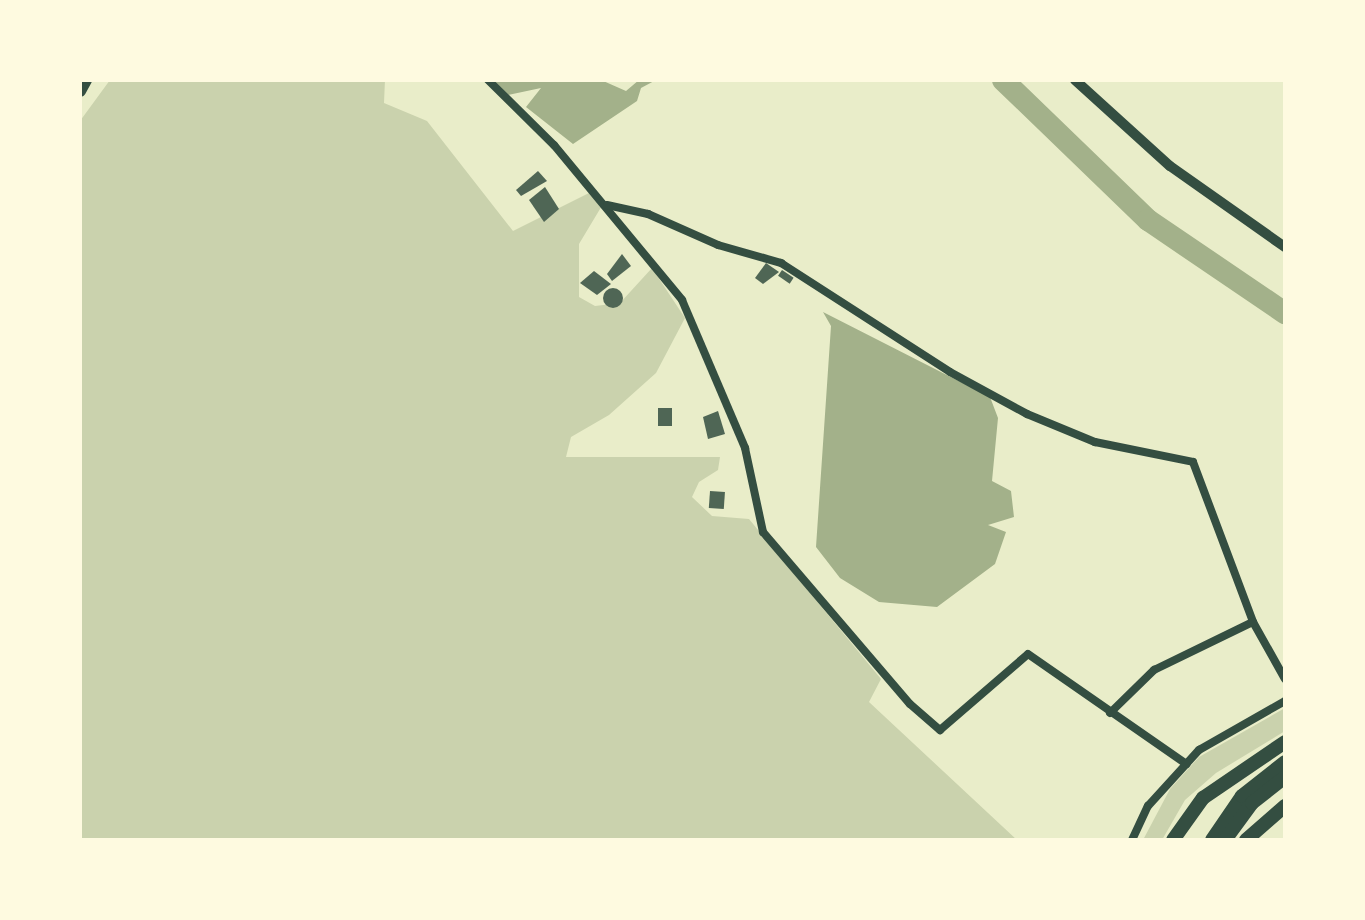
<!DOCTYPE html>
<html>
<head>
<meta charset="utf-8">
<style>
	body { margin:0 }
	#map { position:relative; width:1365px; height:920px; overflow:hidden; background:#e9edc9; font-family:"Roboto Condensed",sans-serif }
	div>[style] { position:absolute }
	.green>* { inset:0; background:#cad2ad }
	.water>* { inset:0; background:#a3b18a }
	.river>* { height:22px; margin:-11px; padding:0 11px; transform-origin:11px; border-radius:11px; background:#a3b18a }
	.building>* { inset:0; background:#4f6655; transform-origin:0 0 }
	.round { border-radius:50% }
	.minor>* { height:8px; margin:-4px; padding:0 4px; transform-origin:4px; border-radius:4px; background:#344e41 }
	.tertiary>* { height:10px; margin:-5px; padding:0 5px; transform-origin:5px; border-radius:5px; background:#344e41 }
	.primary>* { height:12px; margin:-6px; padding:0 6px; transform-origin:6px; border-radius:6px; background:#344e41 }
	.motorway>* { height:14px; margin:-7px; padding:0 7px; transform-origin:7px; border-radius:7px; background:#344e41 }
	span { translate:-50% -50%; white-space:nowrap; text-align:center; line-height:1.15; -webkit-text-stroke:7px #fefae0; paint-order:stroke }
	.frame { position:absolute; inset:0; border:82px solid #fefae0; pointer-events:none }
</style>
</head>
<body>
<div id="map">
	<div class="green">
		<div style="clip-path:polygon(110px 80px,385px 80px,384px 103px,427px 121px,513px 231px,589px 193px,603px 204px,579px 244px,579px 297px,595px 306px,620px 303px,652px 268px,685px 318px,656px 373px,609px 415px,571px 437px,566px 457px,720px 457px,718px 470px,699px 482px,692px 497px,712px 516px,749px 519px,881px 679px,869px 702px,1017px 840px,80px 840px,80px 121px)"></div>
		<div style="clip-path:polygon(1285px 708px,1285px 731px,1216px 773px,1185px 800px,1162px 840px,1143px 840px,1170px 789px,1199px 757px)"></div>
	</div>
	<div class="water">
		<div style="clip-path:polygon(493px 80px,601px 80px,626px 91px,639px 80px,656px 80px,641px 88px,637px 101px,573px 144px,526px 107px,541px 88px,508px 95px)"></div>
		<div style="clip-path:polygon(823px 312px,990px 397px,998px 418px,992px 481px,1011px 491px,1014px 517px,988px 525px,1006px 532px,995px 564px,937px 607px,879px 602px,840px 578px,816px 547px,831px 326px)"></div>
	</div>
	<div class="river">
		<div style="left:1003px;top:80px;width:202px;rotate:44deg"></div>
		<div style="left:1148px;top:220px;width:166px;rotate:34.2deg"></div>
	</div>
	<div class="building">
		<div style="clip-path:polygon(538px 171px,547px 181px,521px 196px,516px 190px)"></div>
		<div style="clip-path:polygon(545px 187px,559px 209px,544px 222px,529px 200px)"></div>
		<div style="clip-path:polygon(622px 254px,631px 266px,612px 281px,607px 274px)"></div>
		<div style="clip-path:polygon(766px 263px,779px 272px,763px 284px,755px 278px)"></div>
		<div style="left:782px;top:270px;width:14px;height:7px;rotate:34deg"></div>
		<div style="clip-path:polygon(594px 271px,611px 284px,597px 295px,580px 283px)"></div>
		<div class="round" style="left:603px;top:288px;width:20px;height:20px"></div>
		<div style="left:658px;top:408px;width:14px;height:18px"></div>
		<div style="clip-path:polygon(718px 411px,725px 434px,708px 439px,703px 417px)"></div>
		<div style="left:710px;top:491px;width:15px;height:17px;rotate:4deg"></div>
	</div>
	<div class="minor">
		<div style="left:488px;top:80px;width:93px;rotate:44.6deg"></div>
		<div style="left:554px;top:145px;width:201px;rotate:50.4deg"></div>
		<div style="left:682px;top:300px;width:161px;rotate:66.9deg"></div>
		<div style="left:745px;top:448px;width:86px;rotate:77.9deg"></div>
		<div style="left:763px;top:532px;width:226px;rotate:49.5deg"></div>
		<div style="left:910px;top:704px;width:40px;rotate:41deg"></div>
		<div style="left:940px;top:730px;width:116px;rotate:-40.8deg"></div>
		<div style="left:1028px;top:654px;width:193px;rotate:34.8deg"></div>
		<div style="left:607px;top:205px;width:42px;rotate:12.4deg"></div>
		<div style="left:648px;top:214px;width:77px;rotate:23.9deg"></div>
		<div style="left:718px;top:245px;width:66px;rotate:15.9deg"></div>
		<div style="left:781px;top:263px;width:201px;rotate:32.8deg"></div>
		<div style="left:950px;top:372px;width:88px;rotate:28.6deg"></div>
		<div style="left:1027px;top:414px;width:74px;rotate:22.4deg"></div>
		<div style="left:1095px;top:442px;width:100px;rotate:11.5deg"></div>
		<div style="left:1193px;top:462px;width:171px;rotate:69.4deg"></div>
		<div style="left:1253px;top:622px;width:65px;rotate:60.7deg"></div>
		<div style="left:1110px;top:713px;width:62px;rotate:-44.3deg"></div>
		<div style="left:1154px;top:670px;width:110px;rotate:-25.9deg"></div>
		<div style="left:1132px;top:840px;width:38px;rotate:-65deg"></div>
		<div style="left:1148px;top:806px;width:76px;rotate:-47.7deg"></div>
		<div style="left:1199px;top:750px;width:99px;rotate:-29.7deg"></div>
	</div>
	<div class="tertiary">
		<div style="left:1075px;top:80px;width:128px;rotate:42.2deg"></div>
		<div style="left:1170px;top:166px;width:141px;rotate:35.2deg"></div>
	</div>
	<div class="primary">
		<div style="left:80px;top:91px;width:13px;rotate:-61deg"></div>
	</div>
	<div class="motorway">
		<div style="left:1173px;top:840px;width:52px;rotate:-54.5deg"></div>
		<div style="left:1203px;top:798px;width:99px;rotate:-34.3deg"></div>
		<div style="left:1212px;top:840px;width:53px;rotate:-55.7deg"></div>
		<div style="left:1242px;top:796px;width:55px;rotate:-38.3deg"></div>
		<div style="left:1225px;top:840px;width:46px;rotate:-53.9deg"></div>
		<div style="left:1252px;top:803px;width:42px;rotate:-38.2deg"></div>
		<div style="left:1246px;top:840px;width:52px;rotate:-41.1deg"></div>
	</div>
	<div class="frame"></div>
</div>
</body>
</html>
